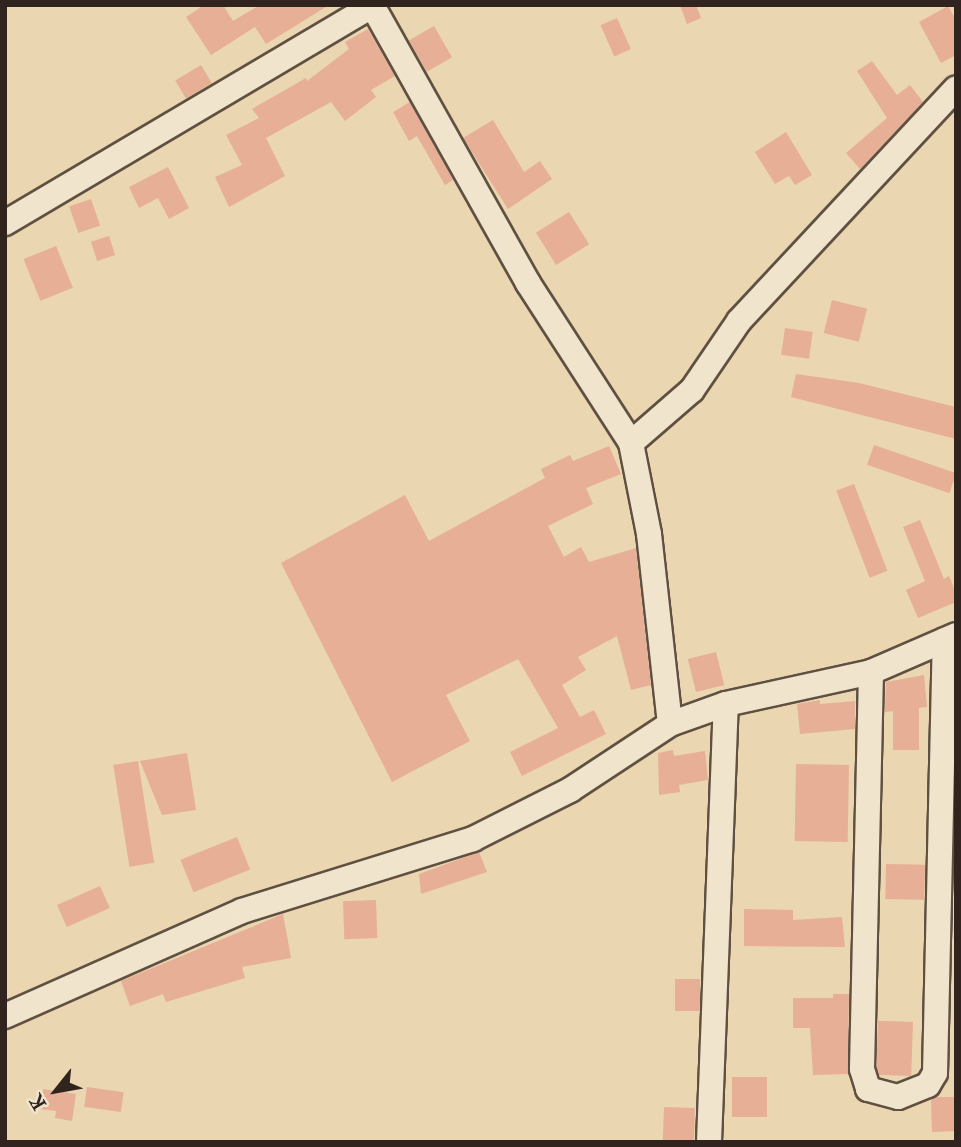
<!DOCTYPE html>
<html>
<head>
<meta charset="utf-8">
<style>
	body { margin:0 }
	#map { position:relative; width:961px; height:1147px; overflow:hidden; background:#ead6b0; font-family:"IM FELL French Canon",serif }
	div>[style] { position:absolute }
	.building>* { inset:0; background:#e6af96; transform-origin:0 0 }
	.roads { filter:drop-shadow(2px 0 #5f5042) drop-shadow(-2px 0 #5f5042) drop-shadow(0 2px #5f5042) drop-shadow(0 -2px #5f5042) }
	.minor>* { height:24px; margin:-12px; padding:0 12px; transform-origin:12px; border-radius:12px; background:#f1e4cc }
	span { translate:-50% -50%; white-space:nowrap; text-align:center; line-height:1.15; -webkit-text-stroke:5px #f1e4cc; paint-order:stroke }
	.frame { position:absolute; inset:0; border:7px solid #31241e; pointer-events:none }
	.north { position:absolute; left:21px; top:1056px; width:70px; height:70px; -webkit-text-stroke:5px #f1e4cc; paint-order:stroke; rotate:239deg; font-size:19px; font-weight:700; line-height:28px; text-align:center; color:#31241e }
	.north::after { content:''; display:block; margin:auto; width:24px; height:32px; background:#31241e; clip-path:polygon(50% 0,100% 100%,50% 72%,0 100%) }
</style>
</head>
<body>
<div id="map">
	<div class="building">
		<div style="clip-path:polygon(204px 5px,223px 5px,233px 21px,260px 5px,329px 5px,266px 44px,255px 27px,211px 55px,186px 17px)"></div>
		<div style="clip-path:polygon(680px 5px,696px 5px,701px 18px,687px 24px)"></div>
		<div style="clip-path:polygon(948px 6px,956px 20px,956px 55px,941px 63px,919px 22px)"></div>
		<div style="left:617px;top:18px;width:34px;height:18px;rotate:66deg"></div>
		<div style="left:434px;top:26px;width:36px;height:29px;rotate:60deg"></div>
		<div style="clip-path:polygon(368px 29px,395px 76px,371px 90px,376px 97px,345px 121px,331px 102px,266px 138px,285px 176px,229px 207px,215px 177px,242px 165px,226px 135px,259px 118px,252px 109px,306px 78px,307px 81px,349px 49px,345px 42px)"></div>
		<div style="clip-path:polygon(872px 61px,897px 95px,910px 85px,923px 102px,860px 169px,846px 153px,887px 118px,857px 71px)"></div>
		<div style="left:201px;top:65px;width:21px;height:30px;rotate:59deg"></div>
		<div style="clip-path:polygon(410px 102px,453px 180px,445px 185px,417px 136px,409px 141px,393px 112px)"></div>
		<div style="clip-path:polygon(493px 120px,524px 172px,540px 161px,552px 179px,508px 209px,463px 138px)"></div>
		<div style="clip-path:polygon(786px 132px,812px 175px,795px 185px,789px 176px,775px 184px,755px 152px)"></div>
		<div style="clip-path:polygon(168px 167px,189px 208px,169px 219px,158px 198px,139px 208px,129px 187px)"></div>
		<div style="left:91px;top:199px;width:28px;height:23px;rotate:71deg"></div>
		<div style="left:569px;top:212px;width:38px;height:39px;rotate:58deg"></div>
		<div style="left:109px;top:236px;width:20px;height:19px;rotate:72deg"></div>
		<div style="left:56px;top:246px;width:45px;height:35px;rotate:68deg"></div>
		<div style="left:832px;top:300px;width:36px;height:34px;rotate:14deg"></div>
		<div style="left:785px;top:328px;width:28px;height:27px;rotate:8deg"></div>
		<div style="clip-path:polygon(796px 374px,859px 383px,956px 407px,956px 439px,791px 397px)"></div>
		<div style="left:874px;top:445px;width:87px;height:21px;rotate:19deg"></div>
		<div style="clip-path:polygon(609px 446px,621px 474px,586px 488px,593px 504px,548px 526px,564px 557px,581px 547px,589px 562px,636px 548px,651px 685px,631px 690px,617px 636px,578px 657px,586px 670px,562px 685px,580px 717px,594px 710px,606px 734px,522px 776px,510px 752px,558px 728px,518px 659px,446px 695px,470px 741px,392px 782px,281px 563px,405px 495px,429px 541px,545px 478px,541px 469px,570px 455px,573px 461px)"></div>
		<div style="left:854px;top:484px;width:93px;height:19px;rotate:69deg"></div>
		<div style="clip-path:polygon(920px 520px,944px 579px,949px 576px,956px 593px,956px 602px,918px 618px,906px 590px,925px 581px,903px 527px)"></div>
		<div style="left:716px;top:652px;width:34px;height:29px;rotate:76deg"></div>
		<div style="clip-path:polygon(924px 675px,927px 707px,919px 708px,919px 750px,893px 750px,893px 711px,885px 712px,886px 682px)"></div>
		<div style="clip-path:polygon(820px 700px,820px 704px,855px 701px,855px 729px,800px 734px,797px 704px)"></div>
		<div style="clip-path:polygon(673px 750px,674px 756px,705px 751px,708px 780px,679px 785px,680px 792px,659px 795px,658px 753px)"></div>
		<div style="clip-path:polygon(187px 753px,196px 810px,162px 815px,140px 761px)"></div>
		<div style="left:138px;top:761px;width:103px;height:25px;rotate:81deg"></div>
		<div style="left:849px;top:765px;width:77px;height:53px;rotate:91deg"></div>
		<div style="left:237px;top:837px;width:35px;height:61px;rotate:68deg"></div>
		<div style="clip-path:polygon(479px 852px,487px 872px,421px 894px,419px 874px)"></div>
		<div style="left:886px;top:864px;width:39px;height:35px;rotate:1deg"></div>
		<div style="left:100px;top:886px;width:24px;height:47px;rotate:66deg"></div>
		<div style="left:376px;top:900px;width:38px;height:33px;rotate:88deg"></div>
		<div style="clip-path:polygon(744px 909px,793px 910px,793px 920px,842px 917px,845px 947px,744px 946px)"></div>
		<div style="clip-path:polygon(283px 914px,291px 958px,242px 967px,245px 978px,166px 1002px,163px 994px,130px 1006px,121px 981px)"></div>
		<div style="left:675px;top:979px;width:25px;height:32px"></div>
		<div style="clip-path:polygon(833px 994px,849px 994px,848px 1074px,813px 1075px,810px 1028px,793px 1028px,793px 998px,833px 998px)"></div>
		<div style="left:913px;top:1022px;width:54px;height:35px;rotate:92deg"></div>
		<div style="left:732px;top:1077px;width:35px;height:40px"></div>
		<div style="left:87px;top:1087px;width:37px;height:20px;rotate:8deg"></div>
		<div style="clip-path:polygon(43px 1089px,76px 1094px,72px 1121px,55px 1118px,56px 1111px,40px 1109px)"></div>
		<div style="clip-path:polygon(935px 1097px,956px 1097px,956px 1131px,932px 1132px,931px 1100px)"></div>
		<div style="left:664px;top:1107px;width:31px;height:34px;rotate:2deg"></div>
	</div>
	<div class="roads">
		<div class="minor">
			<div style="left:372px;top:5px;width:319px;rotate:60.7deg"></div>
			<div style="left:528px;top:283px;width:190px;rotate:57.2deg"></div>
			<div style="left:631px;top:443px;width:93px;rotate:78.8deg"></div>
			<div style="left:649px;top:534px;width:191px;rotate:83.7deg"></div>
			<div style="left:5px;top:223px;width:428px;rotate:-30.6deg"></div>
			<div style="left:631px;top:443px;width:81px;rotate:-41deg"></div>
			<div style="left:692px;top:390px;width:83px;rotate:-55.7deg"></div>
			<div style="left:739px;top:321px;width:318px;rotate:-47deg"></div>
			<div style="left:871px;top:672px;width:397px;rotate:91.3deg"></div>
			<div style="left:862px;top:1069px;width:21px;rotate:73deg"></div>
			<div style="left:868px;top:1089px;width:31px;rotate:15deg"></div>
			<div style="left:898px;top:1097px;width:32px;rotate:-22deg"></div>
			<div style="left:928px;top:1085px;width:14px;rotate:-60deg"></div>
			<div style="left:935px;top:1073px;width:433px;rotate:-88.7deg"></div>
			<div style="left:5px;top:1016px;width:259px;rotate:-23.9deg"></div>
			<div style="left:242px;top:911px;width:242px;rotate:-17.3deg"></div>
			<div style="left:473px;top:839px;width:109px;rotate:-26.8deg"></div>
			<div style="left:570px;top:790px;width:120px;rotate:-33.4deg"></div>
			<div style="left:670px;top:724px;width:59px;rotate:-19.7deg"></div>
			<div style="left:726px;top:704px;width:148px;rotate:-12.4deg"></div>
			<div style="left:871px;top:672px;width:93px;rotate:-23.5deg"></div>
			<div style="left:709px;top:1142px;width:438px;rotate:-87.8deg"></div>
		</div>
	</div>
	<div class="frame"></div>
	<div class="north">K</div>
</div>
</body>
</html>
